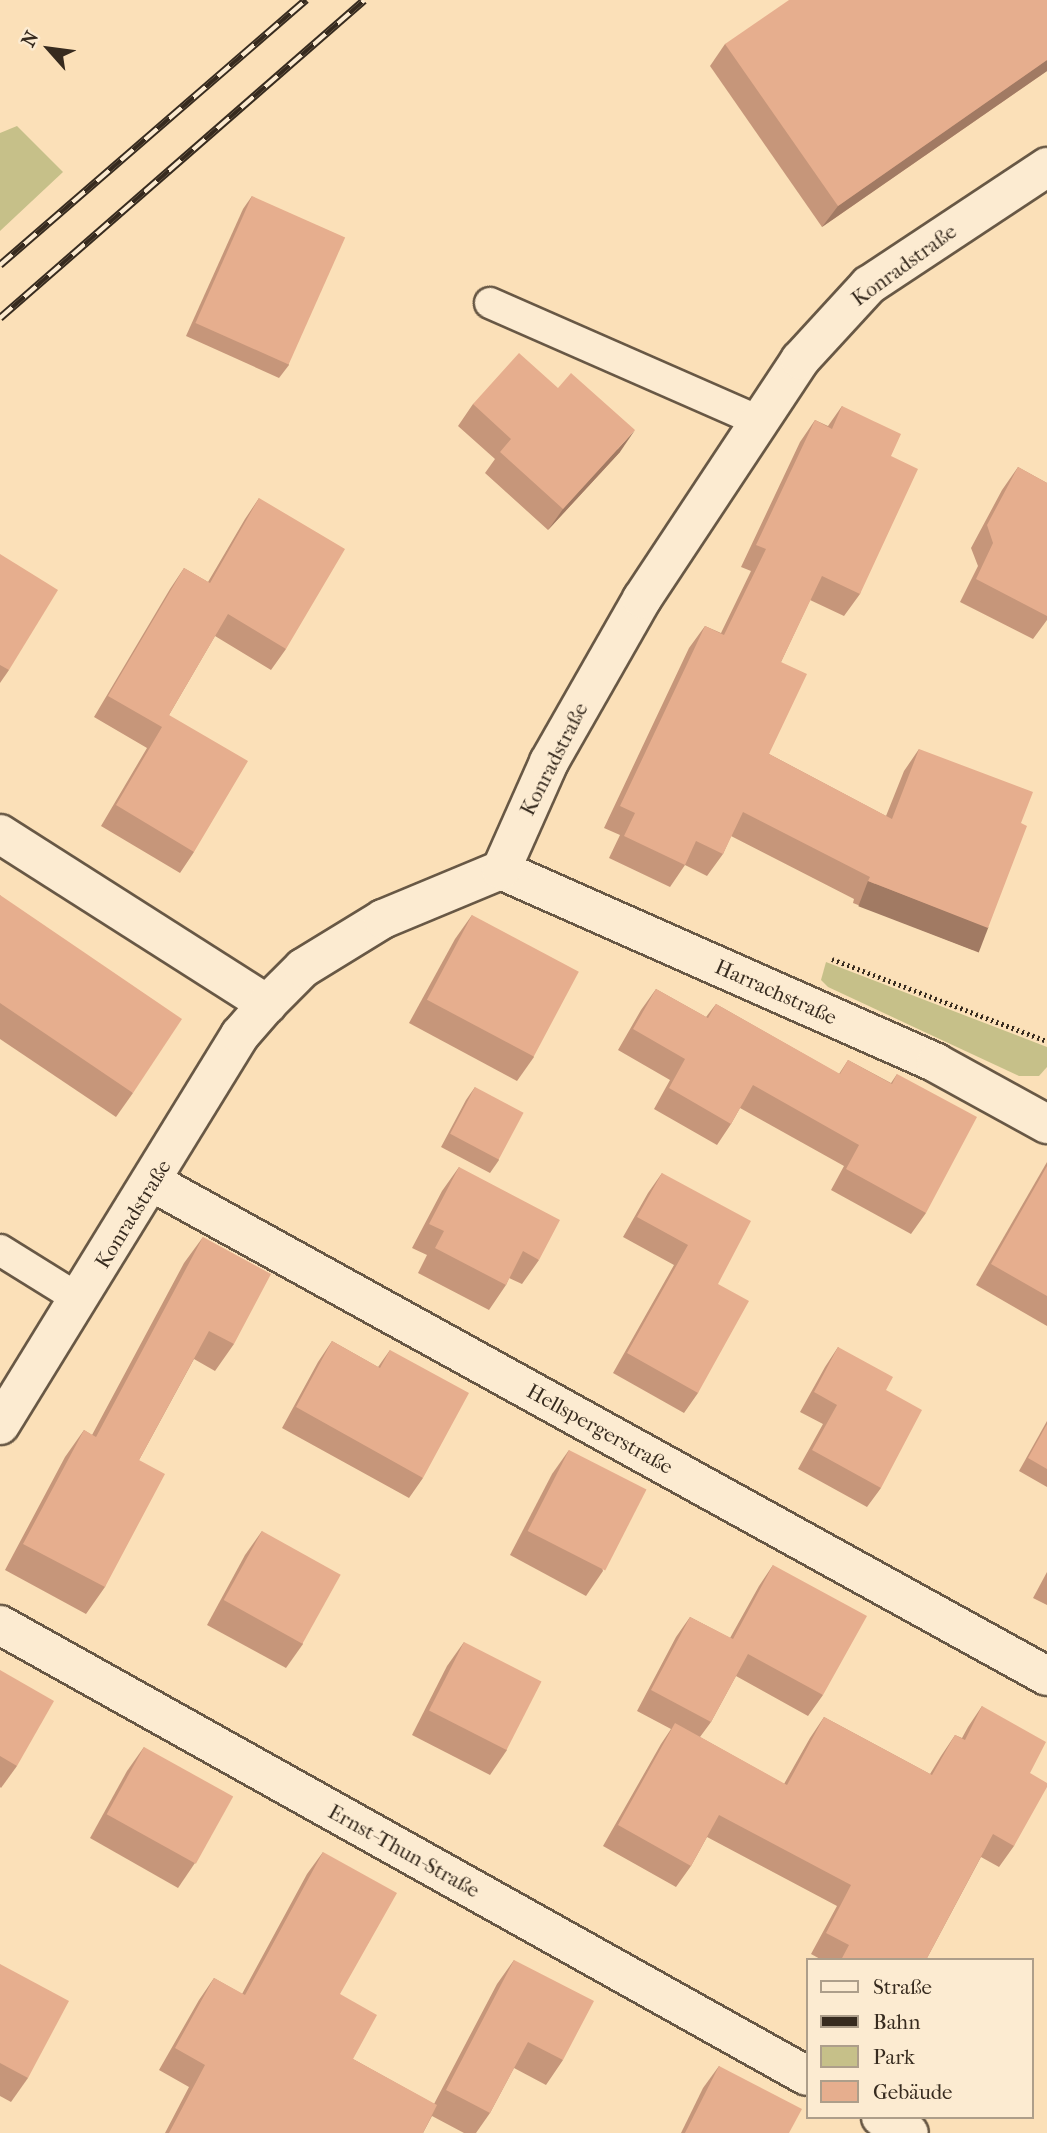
<!DOCTYPE html>
<html>
<head>
<meta charset="utf-8">
<style>
	body { margin:0 }
	#map { position:relative; width:1047px; height:2133px; overflow:hidden; background:#fbe0b8; font-family:"IM FELL French Canon",serif }
	div>[style] { position:absolute }
	.green>* { inset:0; background:#c6c089 }
	.path>* { height:4.5px; margin-top:-2.25px; transform-origin:0; background:repeating-linear-gradient(90deg,#372b1f 0 2px,transparent 0 5.5px) }
	.roads { filter:drop-shadow(2px 0 #685845) drop-shadow(-2px 0 #685845) drop-shadow(0 2px #685845) drop-shadow(0 -2px #685845) }
	.service>* { height:30px; margin:-15px; padding:0 15px; transform-origin:15px; border-radius:15px; background:#fcebd1 }
	.minor>* { height:38px; margin:-19px; padding:0 19px; transform-origin:19px; border-radius:19px; background:#fcebd1 }
	.rail>* { height:8px; margin-top:-4px; transform-origin:0; background:repeating-linear-gradient(90deg,#fcebd1 0 16px,#372b1f 0 32px); box-sizing:border-box; border-block:2px solid #372b1f }
	.wall>* { inset:0; background:#c6967a }
	.shaded-wall>* { inset:0; background:#a17a63; transform-origin:0 0 }
	.building>* { inset:0; background:#e6ae8e; transform-origin:0 0 }
	span { translate:-50% -50%; white-space:nowrap; text-align:center; line-height:1.15; -webkit-text-stroke:5px #fcebd1; paint-order:stroke }
	.street-label { font-size:21px; color:#372b1f }
	.legend { position:absolute; left:806px; top:1958px; width:228px; height:161px; box-sizing:border-box; background:#fcebd1; border:2px solid #ad9e8a; margin:0; padding:9px 12px; list-style:none; font-size:21px; color:#372b1f }
	.legend li { display:flex; align-items:center; gap:14px; height:35px }
	.legend b { width:35px; border:2px solid #ad9e8a }
	.north { position:absolute; left:14px; top:14px; width:70px; height:70px; -webkit-text-stroke:5px #fcebd1; paint-order:stroke; rotate:298deg; font-size:19px; font-weight:700; line-height:28px; text-align:center; color:#372b1f }
	.north::after { content:''; display:block; margin:auto; width:24px; height:32px; background:#372b1f; clip-path:polygon(50% 0,100% 100%,50% 72%,0 100%) }
</style>
</head>
<body>
<div id="map">
	<div class="green">
		<div style="clip-path:polygon(17px 126px,63px 172px,0 231px,0 133px)"></div>
		<div style="clip-path:polygon(826px 962px,1047px 1047px,1047px 1067px,1039px 1076px,1019px 1076px,828px 987px,821px 980px)"></div>
	</div>
	<div class="path">
		<div style="left:832px;top:959px;width:230px;rotate:20.9deg"></div>
	</div>
	<div class="roads">
		<div class="service">
			<div style="left:490px;top:303px;width:294px;rotate:23.7deg"></div>
			<div style="left:0;top:1250px;width:93px;rotate:31.8deg"></div>
		</div>
		<div class="minor">
			<div style="left:0;top:834px;width:317px;rotate:32.5deg"></div>
			<div style="left:501px;top:870px;width:476px;rotate:23.9deg"></div>
			<div style="left:936px;top:1063px;width:127px;rotate:28.8deg"></div>
			<div style="left:152px;top:1182px;width:1022px;rotate:28.9deg"></div>
			<div style="left:0;top:1425px;width:458px;rotate:-58.4deg"></div>
			<div style="left:240px;top:1035px;width:41px;rotate:-48.9deg"></div>
			<div style="left:267px;top:1004px;width:51px;rotate:-45deg"></div>
			<div style="left:303px;top:968px;width:94px;rotate:-31.5deg"></div>
			<div style="left:383px;top:919px;width:128px;rotate:-22.6deg"></div>
			<div style="left:501px;top:870px;width:118px;rotate:-66deg"></div>
			<div style="left:549px;top:762px;width:188px;rotate:-60.3deg"></div>
			<div style="left:642px;top:599px;width:287px;rotate:-56.5deg"></div>
			<div style="left:800px;top:360px;width:102px;rotate:-47.4deg"></div>
			<div style="left:869px;top:285px;width:214px;rotate:-33.5deg"></div>
			<div style="left:0;top:1625px;width:924px;rotate:29.2deg"></div>
			<div style="left:881px;top:2117px;width:32px;rotate:30deg"></div>
		</div>
	</div>
	<div class="rail">
		<div style="left:0;top:265px;width:405px;rotate:-40.9deg"></div>
		<div style="left:0;top:318px;width:483px;rotate:-41.1deg"></div>
	</div>
	<div class="wall">
		<div style="clip-path:polygon(1047px 0,1047px 71px,822px 227px,710px 66px,725px 44px)"></div>
		<div style="clip-path:polygon(252px 196px,289px 365px,279px 378px,186px 336px,243px 209px)"></div>
		<div style="clip-path:polygon(558px 388px,620px 452px,548px 530px,485px 473px,495px 459px,458px 426px,473px 404px)"></div>
		<div style="clip-path:polygon(842px 406px,891px 456px,860px 594px,844px 616px,810px 600px,781px 662px,769px 754px,886px 816px,904px 771px,919px 749px,973px 950px,853px 903px,854px 899px,731px 836px,723px 854px,707px 876px,685px 865px,670px 887px,609px 858px,620px 835px,604px 828px,689px 648px,705px 626px,721px 633px,751px 571px,741px 567px,800px 442px,815px 420px,828px 426px)"></div>
		<div style="clip-path:polygon(1018px 467px,1047px 483px,1047px 620px,1033px 639px,960px 602px,978px 566px,971px 548px,1002px 490px)"></div>
		<div style="clip-path:polygon(259px 498px,286px 649px,271px 670px,215px 636px,169px 715px,194px 852px,180px 873px,101px 826px,147px 748px,94px 717px,170px 589px,184px 568px,208px 582px,245px 519px)"></div>
		<div style="clip-path:polygon(0 554px,9px 670px,0 683px)"></div>
		<div style="clip-path:polygon(0 895px,133px 1093px,116px 1117px,0 1039px)"></div>
		<div style="clip-path:polygon(472px 915px,534px 1057px,517px 1081px,409px 1023px,455px 939px)"></div>
		<div style="clip-path:polygon(656px 989px,706px 1017px,716px 1004px,839px 1074px,848px 1060px,891px 1083px,897px 1074px,926px 1213px,911px 1234px,831px 1190px,844px 1166px,740px 1108px,731px 1124px,717px 1145px,654px 1109px,670px 1080px,618px 1050px,641px 1010px)"></div>
		<div style="clip-path:polygon(475px 1087px,499px 1160px,490px 1173px,441px 1147px,466px 1100px)"></div>
		<div style="clip-path:polygon(1047px 1162px,1047px 1326px,976px 1285px)"></div>
		<div style="clip-path:polygon(459px 1167px,539px 1260px,522px 1284px,509px 1278px,506px 1285px,489px 1310px,418px 1273px,427px 1255px,412px 1248px,442px 1191px)"></div>
		<div style="clip-path:polygon(662px 1173px,718px 1284px,698px 1393px,684px 1413px,613px 1373px,674px 1265px,623px 1237px,648px 1193px)"></div>
		<div style="clip-path:polygon(203px 1237px,234px 1344px,215px 1371px,194px 1359px,139px 1460px,105px 1587px,86px 1614px,5px 1570px,65px 1457px,84px 1430px,92px 1435px,184px 1263px)"></div>
		<div style="clip-path:polygon(332px 1341px,378px 1367px,390px 1350px,423px 1478px,409px 1498px,282px 1428px,318px 1362px)"></div>
		<div style="clip-path:polygon(838px 1347px,886px 1390px,881px 1488px,867px 1507px,798px 1469px,823px 1424px,800px 1412px,825px 1367px)"></div>
		<div style="clip-path:polygon(1047px 1421px,1047px 1487px,1019px 1471px)"></div>
		<div style="clip-path:polygon(569px 1450px,603px 1571px,586px 1596px,510px 1555px,552px 1474px)"></div>
		<div style="clip-path:polygon(262px 1531px,303px 1644px,286px 1668px,207px 1625px,245px 1555px)"></div>
		<div style="clip-path:polygon(773px 1565px,823px 1695px,808px 1716px,736px 1676px,711px 1722px,700px 1737px,784px 1784px,810px 1738px,824px 1717px,930px 1774px,941px 1756px,955px 1735px,962px 1738px,968px 1727px,982px 1706px,1030px 1773px,1014px 1846px,999px 1867px,981px 1857px,926px 1960px,822px 1960px,811px 1954px,837px 1906px,707px 1837px,691px 1866px,676px 1887px,603px 1846px,661px 1744px,671px 1729px,637px 1711px,676px 1637px,690px 1617px,730px 1638px,759px 1586px)"></div>
		<div style="clip-path:polygon(1047px 1572px,1047px 1605px,1033px 1598px)"></div>
		<div style="clip-path:polygon(464px 1642px,507px 1750px,490px 1775px,412px 1735px,447px 1666px)"></div>
		<div style="clip-path:polygon(0 1670px,17px 1766px,1px 1788px,0 1787px)"></div>
		<div style="clip-path:polygon(144px 1747px,195px 1863px,178px 1888px,90px 1838px,127px 1771px)"></div>
		<div style="clip-path:polygon(323px 1852px,340px 1994px,353px 2059px,434px 2104px,497px 1984px,514px 1960px,563px 2060px,546px 2085px,514px 2068px,490px 2113px,476px 2133px,464px 2133px,432px 2116px,423px 2133px,165px 2133px,189px 2087px,159px 2070px,199px 2000px,214px 1978px,242px 1994px,307px 1874px)"></div>
		<div style="clip-path:polygon(0 1964px,28px 2078px,11px 2102px,0 2096px)"></div>
		<div style="clip-path:polygon(719px 2066px,789px 2133px,681px 2133px,703px 2088px)"></div>
	</div>
	<div class="shaded-wall">
		<div style="clip-path:polygon(1047px 60px,1047px 71px,822px 227px,838px 206px)"></div>
		<div style="clip-path:polygon(635px 430px,620px 452px,548px 530px,563px 509px)"></div>
		<div style="left:868px;top:881px;width:129px;height:27px;rotate:21deg"></div>
	</div>
	<div class="building">
		<div style="clip-path:polygon(789px 0,1047px 0,1047px 60px,838px 206px,725px 44px)"></div>
		<div style="left:252px;top:196px;width:102px;height:139px;rotate:24deg"></div>
		<div style="clip-path:polygon(519px 353px,558px 388px,571px 373px,635px 430px,563px 509px,500px 452px,511px 439px,473px 404px)"></div>
		<div style="clip-path:polygon(842px 406px,901px 434px,891px 456px,918px 469px,860px 594px,822px 576px,781px 662px,807px 674px,769px 754px,892px 819px,919px 749px,1033px 792px,1021px 823px,1027px 826px,988px 928px,868px 881px,870px 877px,743px 812px,723px 854px,696px 841px,685px 865px,624px 836px,635px 813px,620px 806px,705px 626px,724px 635px,766px 549px,756px 545px,815px 420px,832px 429px)"></div>
		<div style="clip-path:polygon(1018px 467px,1047px 483px,1047px 616px,976px 579px,993px 543px,987px 525px)"></div>
		<div style="clip-path:polygon(259px 498px,345px 549px,286px 649px,228px 614px,169px 715px,248px 761px,194px 852px,116px 805px,162px 727px,108px 696px,184px 568px,210px 583px)"></div>
		<div style="clip-path:polygon(0 554px,58px 590px,9px 670px,0 665px)"></div>
		<div style="clip-path:polygon(0 895px,182px 1019px,133px 1093px,0 1003px)"></div>
		<div style="left:472px;top:915px;width:121px;height:96px;rotate:28deg"></div>
		<div style="clip-path:polygon(656px 989px,708px 1018px,716px 1004px,840px 1074px,848px 1060px,892px 1084px,897px 1074px,977px 1117px,926px 1213px,846px 1169px,859px 1145px,753px 1085px,731px 1124px,669px 1088px,685px 1059px,633px 1029px)"></div>
		<div style="left:475px;top:1087px;width:55px;height:53px;rotate:28deg"></div>
		<div style="clip-path:polygon(1047px 1166px,1047px 1296px,991px 1264px)"></div>
		<div style="clip-path:polygon(459px 1167px,560px 1220px,539px 1260px,523px 1251px,506px 1285px,435px 1248px,444px 1231px,429px 1224px)"></div>
		<div style="clip-path:polygon(662px 1173px,751px 1221px,718px 1284px,749px 1301px,698px 1393px,627px 1353px,688px 1245px,637px 1217px)"></div>
		<div style="clip-path:polygon(203px 1237px,271px 1274px,234px 1344px,209px 1331px,139px 1460px,165px 1474px,105px 1587px,23px 1544px,84px 1430px,96px 1437px)"></div>
		<div style="clip-path:polygon(332px 1341px,380px 1368px,390px 1350px,469px 1393px,423px 1478px,296px 1407px)"></div>
		<div style="clip-path:polygon(838px 1347px,893px 1377px,886px 1390px,922px 1410px,881px 1488px,812px 1450px,837px 1405px,814px 1392px)"></div>
		<div style="clip-path:polygon(1047px 1424px,1047px 1469px,1028px 1458px)"></div>
		<div style="left:569px;top:1450px;width:87px;height:91px;rotate:27deg"></div>
		<div style="left:262px;top:1531px;width:90px;height:79px;rotate:29deg"></div>
		<div style="clip-path:polygon(773px 1565px,867px 1616px,823px 1695px,748px 1654px,711px 1722px,651px 1690px,690px 1617px,733px 1639px)"></div>
		<div style="left:464px;top:1642px;width:87px;height:77px;rotate:27deg"></div>
		<div style="clip-path:polygon(0 1670px,54px 1701px,17px 1766px,0 1756px)"></div>
		<div style="clip-path:polygon(982px 1706px,1046px 1742px,1030px 1773px,1047px 1783px,1047px 1787px,1014px 1846px,993px 1834px,926px 1960px,841px 1960px,849px 1945px,826px 1933px,851px 1885px,719px 1815px,691px 1866px,618px 1825px,675px 1723px,787px 1785px,824px 1717px,932px 1775px,955px 1735px,965px 1740px)"></div>
		<div style="left:144px;top:1747px;width:102px;height:77px;rotate:29deg"></div>
		<div style="clip-path:polygon(323px 1852px,397px 1893px,340px 1994px,377px 2015px,353px 2059px,437px 2105px,423px 2133px,169px 2133px,205px 2065px,175px 2048px,214px 1978px,245px 1995px)"></div>
		<div style="clip-path:polygon(514px 1960px,594px 2001px,563px 2060px,528px 2042px,490px 2113px,446px 2090px)"></div>
		<div style="clip-path:polygon(0 1964px,69px 2001px,28px 2078px,0 2063px)"></div>
		<div style="clip-path:polygon(719px 2066px,802px 2109px,789px 2133px,685px 2133px)"></div>
	</div>
	<div class="street-label">
		<span style="left:904px;top:265px;rotate:-36deg">Konradstraße</span>
		<span style="left:554px;top:759px;rotate:-63deg">Konradstraße</span>
		<span style="left:776px;top:992px;rotate:24deg">Harrachstraße</span>
		<span style="left:133px;top:1214px;rotate:-58deg">Konradstraße</span>
		<span style="left:600px;top:1429px;rotate:29deg">Hellspergerstraße</span>
		<span style="left:404px;top:1851px;rotate:29deg">Ernst-Thun-Straße</span>
	</div>
	<ul class="legend">
	<li><b style="height:9px;background:#fcebd1"></b>Straße</li>
	<li><b style="height:9px;background:#372b1f"></b>Bahn</li>
	<li><b style="height:19px;background:#c6c089"></b>Park</li>
	<li><b style="height:19px;background:#e6ae8e"></b>Gebäude</li>
	</ul>
	<div class="north">N</div>
</div>
</body>
</html>
